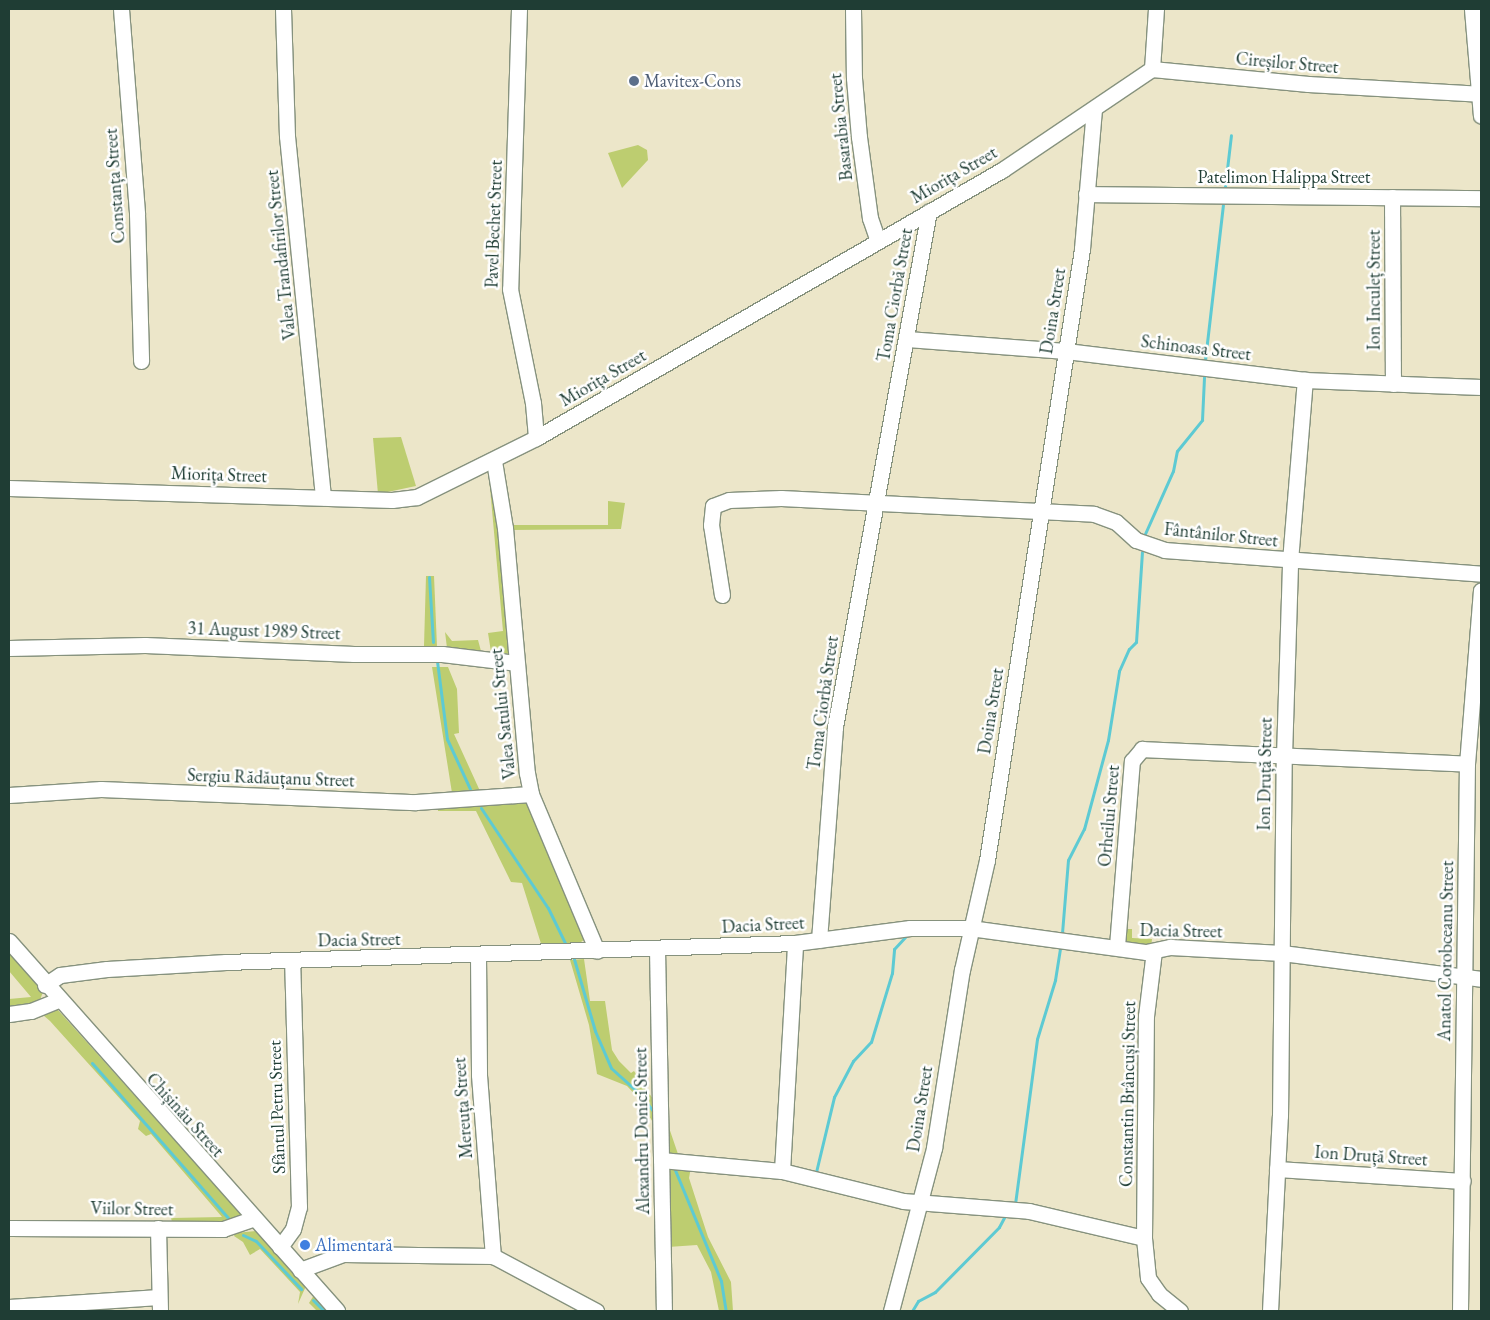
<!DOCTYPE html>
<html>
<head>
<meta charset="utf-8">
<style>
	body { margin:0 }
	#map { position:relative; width:1490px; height:1320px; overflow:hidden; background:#ece6c9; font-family:"EB Garamond",serif }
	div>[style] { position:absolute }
	.green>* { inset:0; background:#bdcd70 }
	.stream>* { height:3px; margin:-1.5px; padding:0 1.5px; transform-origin:1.5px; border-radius:1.5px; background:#5dcad3 }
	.roads { filter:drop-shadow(1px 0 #86927e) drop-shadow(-1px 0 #86927e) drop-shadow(0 1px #86927e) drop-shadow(0 -1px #86927e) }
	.minor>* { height:15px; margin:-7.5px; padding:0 7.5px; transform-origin:7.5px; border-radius:7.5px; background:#fff }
	.dots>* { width:14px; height:14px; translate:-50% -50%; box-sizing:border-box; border:2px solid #fff; border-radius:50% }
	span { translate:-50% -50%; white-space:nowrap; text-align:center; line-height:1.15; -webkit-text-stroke:5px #fff; paint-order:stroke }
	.street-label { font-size:18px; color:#1f3d34 }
	.service-label { font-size:18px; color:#4e5e75 }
	.left { translate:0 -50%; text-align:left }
	.shop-label { font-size:18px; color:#366cbe }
	.frame { position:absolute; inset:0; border:10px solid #1f3d34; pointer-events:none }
</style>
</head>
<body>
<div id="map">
	<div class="green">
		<div style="clip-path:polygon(638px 145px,647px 150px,648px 160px,622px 188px,608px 153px)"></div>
		<div style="clip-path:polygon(401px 437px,416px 486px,378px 494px,373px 438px)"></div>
		<div style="clip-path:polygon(489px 477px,493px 480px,510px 654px,491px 652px,488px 633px,503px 631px)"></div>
		<div style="clip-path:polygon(608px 501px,625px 503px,621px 529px,511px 530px,510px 525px,608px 525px)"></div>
		<div style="clip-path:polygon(426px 576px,434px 576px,437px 647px,424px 646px)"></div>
		<div style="clip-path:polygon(445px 632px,452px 641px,478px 640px,481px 651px,447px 648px)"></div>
		<div style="clip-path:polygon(432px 667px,448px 667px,457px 689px,459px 733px,454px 734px,480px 791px,452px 793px)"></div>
		<div style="clip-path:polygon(513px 798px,530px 804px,585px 939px,573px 948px,543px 950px,522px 883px,511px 882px,476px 811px,438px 811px,438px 804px)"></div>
		<div style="clip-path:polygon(1121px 929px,1132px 929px,1132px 938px,1152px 939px,1151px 948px,1124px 944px)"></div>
		<div style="clip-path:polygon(9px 950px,43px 992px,38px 1005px,9px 1011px,9px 999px,31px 997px,9px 971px)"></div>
		<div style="clip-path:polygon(584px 959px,590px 1001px,605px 1001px,612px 1050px,619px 1061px,631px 1073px,634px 1071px,655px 1102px,655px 1126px,640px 1100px,627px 1086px,597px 1074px,589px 1025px,570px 960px)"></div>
		<div style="clip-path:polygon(57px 1009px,241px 1214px,238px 1220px,224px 1226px,173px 1226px,171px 1218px,222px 1217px,151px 1134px,146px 1136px,138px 1129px,140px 1121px,50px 1021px,43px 1015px,23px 1018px)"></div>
		<div style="clip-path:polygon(664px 1113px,678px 1154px,682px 1159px,665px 1157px)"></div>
		<div style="clip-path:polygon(668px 1167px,691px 1167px,689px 1178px,708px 1237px,731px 1282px,733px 1311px,719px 1311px,711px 1272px,697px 1245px,668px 1247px)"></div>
		<div style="clip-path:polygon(256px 1231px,306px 1286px,298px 1304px,300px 1292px,260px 1249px,250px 1255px,243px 1242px,234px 1236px,235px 1233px)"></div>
		<div style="clip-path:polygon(314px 1295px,330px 1311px,317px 1311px,309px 1303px)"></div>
	</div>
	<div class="stream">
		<div style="left:1225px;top:186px;width:51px;rotate:-83.3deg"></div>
		<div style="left:1205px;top:360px;width:156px;rotate:-83.4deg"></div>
		<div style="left:1144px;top:536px;width:71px;rotate:-66deg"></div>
		<div style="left:1173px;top:471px;width:20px;rotate:-79deg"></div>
		<div style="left:1177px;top:451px;width:40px;rotate:-51deg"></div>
		<div style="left:1202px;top:420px;width:43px;rotate:-87.3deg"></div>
		<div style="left:429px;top:577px;width:65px;rotate:86.5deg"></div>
		<div style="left:437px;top:661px;width:79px;rotate:82.7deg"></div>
		<div style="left:447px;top:739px;width:55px;rotate:65.3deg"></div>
		<div style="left:481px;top:808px;width:120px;rotate:56.2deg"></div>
		<div style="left:548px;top:908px;width:39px;rotate:64deg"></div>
		<div style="left:1062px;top:933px;width:73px;rotate:-85.3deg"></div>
		<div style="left:1068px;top:860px;width:35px;rotate:-63deg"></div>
		<div style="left:1084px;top:829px;width:92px;rotate:-74.9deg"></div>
		<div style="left:1108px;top:740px;width:70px;rotate:-80.9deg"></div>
		<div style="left:1119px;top:671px;width:24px;rotate:-66deg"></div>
		<div style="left:1129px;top:649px;width:10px;rotate:-45deg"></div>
		<div style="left:1136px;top:642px;width:90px;rotate:-86.2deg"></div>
		<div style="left:574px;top:959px;width:75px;rotate:73.7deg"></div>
		<div style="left:595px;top:1031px;width:40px;rotate:66.6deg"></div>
		<div style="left:611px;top:1068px;width:38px;rotate:42deg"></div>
		<div style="left:639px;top:1093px;width:23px;rotate:52deg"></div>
		<div style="left:92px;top:1063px;width:209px;rotate:48.7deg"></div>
		<div style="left:675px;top:1170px;width:120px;rotate:67.5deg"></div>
		<div style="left:721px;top:1281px;width:30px;rotate:81deg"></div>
		<div style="left:816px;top:1172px;width:77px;rotate:-76.5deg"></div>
		<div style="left:834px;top:1097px;width:41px;rotate:-62.2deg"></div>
		<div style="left:853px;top:1061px;width:26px;rotate:-47deg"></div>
		<div style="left:871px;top:1042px;width:72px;rotate:-73.1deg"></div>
		<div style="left:892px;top:973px;width:24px;rotate:-85deg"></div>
		<div style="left:894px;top:949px;width:18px;rotate:-47deg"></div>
		<div style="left:1015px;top:1204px;width:166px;rotate:-82.4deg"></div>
		<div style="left:1037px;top:1039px;width:62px;rotate:-73deg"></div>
		<div style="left:1055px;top:980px;width:32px;rotate:-81deg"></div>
		<div style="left:243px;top:1235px;width:14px;rotate:25deg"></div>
		<div style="left:256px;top:1241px;width:66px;rotate:46.8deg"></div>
		<div style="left:313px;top:1300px;width:16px;rotate:45deg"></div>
		<div style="left:912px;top:1311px;width:12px;rotate:-59deg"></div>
		<div style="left:918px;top:1301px;width:19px;rotate:-28deg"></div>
		<div style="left:935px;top:1292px;width:91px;rotate:-45.4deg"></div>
		<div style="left:999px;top:1227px;width:15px;rotate:-62deg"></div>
	</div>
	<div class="roads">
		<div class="minor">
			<div style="left:121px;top:9px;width:206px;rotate:85.5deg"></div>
			<div style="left:137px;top:214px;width:147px;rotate:88.4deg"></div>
			<div style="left:283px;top:9px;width:127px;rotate:88.2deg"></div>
			<div style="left:287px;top:136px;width:363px;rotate:84.3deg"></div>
			<div style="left:519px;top:9px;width:280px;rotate:91.8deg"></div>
			<div style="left:510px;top:289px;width:116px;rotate:78.6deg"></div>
			<div style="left:533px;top:403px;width:35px;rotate:85deg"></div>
			<div style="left:853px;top:9px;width:69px;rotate:89.2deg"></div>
			<div style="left:854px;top:78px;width:59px;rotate:85.2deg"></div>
			<div style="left:859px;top:137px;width:82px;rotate:82.3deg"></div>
			<div style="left:870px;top:218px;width:24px;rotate:71deg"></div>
			<div style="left:1472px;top:9px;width:107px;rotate:85.2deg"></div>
			<div style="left:1152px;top:69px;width:157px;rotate:5.5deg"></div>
			<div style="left:1308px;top:84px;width:171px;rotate:3.3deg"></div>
			<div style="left:1152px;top:69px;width:60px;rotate:-86.2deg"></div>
			<div style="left:1086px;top:194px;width:395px;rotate:0.6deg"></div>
			<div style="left:1392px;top:197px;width:187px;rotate:89.7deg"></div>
			<div style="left:907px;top:339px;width:159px;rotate:4.3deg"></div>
			<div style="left:1066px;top:351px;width:241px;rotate:6.9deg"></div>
			<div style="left:1305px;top:380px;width:176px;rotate:2.3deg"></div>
			<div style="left:494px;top:461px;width:68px;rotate:80.7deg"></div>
			<div style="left:505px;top:528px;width:246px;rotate:84.9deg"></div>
			<div style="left:527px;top:773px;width:21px;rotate:79deg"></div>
			<div style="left:531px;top:794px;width:170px;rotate:67.2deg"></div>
			<div style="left:9px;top:488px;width:383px;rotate:1.8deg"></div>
			<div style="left:392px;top:500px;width:25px;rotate:-7deg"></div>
			<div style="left:417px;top:497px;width:133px;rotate:-26.4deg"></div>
			<div style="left:536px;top:438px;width:538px;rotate:-29.9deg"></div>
			<div style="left:1002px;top:170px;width:181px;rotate:-34deg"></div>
			<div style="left:722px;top:595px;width:71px;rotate:-98.9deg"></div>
			<div style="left:711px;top:525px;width:19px;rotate:-84deg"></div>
			<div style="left:713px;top:506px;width:17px;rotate:-21deg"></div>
			<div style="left:729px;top:500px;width:52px;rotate:-2.2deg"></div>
			<div style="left:781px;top:498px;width:313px;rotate:2.9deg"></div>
			<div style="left:1094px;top:514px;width:23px;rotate:20deg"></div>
			<div style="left:1116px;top:522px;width:27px;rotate:42deg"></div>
			<div style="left:1136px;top:540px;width:31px;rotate:19deg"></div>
			<div style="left:1165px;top:550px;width:317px;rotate:4.3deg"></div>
			<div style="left:9px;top:648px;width:136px;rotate:-1.3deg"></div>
			<div style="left:145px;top:645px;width:209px;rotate:2.5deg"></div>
			<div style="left:354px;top:654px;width:88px"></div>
			<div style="left:442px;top:654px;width:75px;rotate:6.9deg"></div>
			<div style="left:9px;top:795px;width:92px;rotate:-3.7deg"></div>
			<div style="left:101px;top:789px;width:315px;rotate:2.4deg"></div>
			<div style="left:416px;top:802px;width:115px;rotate:-4deg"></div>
			<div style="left:819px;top:940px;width:214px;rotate:-85.7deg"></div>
			<div style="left:835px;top:727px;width:524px;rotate:-79.68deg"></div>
			<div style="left:9px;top:941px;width:494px;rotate:48.4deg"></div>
			<div style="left:1117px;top:946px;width:186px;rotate:-85.4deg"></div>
			<div style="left:1132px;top:761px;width:16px;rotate:-50deg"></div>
			<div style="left:1142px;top:749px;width:325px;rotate:2.6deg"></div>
			<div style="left:657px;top:949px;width:362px;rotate:88.9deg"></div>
			<div style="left:478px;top:956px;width:119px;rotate:89.5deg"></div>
			<div style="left:479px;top:1075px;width:182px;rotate:85.6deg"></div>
			<div style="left:45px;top:985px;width:18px;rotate:-34deg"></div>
			<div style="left:60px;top:975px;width:47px;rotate:-7.3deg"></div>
			<div style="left:107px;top:969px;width:119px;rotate:-3.4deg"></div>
			<div style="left:226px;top:962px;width:569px;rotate:-1.91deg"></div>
			<div style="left:795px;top:943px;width:116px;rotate:-7.4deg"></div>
			<div style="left:910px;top:928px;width:60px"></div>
			<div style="left:970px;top:928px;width:178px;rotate:7.8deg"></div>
			<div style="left:1146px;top:952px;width:25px;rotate:-12deg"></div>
			<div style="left:1170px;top:947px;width:112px;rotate:3.1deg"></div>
			<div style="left:1282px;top:953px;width:201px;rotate:7.4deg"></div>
			<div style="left:9px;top:1014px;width:22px;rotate:-8deg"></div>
			<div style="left:31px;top:1011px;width:29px;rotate:-22deg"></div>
			<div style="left:661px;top:1160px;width:121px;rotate:5.2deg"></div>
			<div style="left:782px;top:1171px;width:125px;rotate:13.9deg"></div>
			<div style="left:903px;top:1201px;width:126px;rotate:4.5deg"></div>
			<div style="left:1029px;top:1211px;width:118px;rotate:13.2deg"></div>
			<div style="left:1144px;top:1238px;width:40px;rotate:84.3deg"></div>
			<div style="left:1148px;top:1278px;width:19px;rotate:55deg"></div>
			<div style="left:1159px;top:1294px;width:27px;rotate:39deg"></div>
			<div style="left:1277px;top:1169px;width:186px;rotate:3.7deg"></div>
			<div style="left:782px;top:1171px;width:228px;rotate:-86.7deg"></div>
			<div style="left:9px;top:1228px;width:214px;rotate:0.3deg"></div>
			<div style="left:223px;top:1229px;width:31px;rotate:-19deg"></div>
			<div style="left:158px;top:1228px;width:83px;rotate:88.6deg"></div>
			<div style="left:1144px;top:1238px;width:222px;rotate:-89.5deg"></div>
			<div style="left:1146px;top:1016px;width:65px;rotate:-83deg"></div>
			<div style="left:280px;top:1247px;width:22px;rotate:-54deg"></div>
			<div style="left:293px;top:1229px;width:23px;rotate:-75deg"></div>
			<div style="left:299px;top:1207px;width:247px;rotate:-91.6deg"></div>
			<div style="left:300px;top:1270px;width:46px;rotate:-20.4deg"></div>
			<div style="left:343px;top:1254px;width:150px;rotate:0.8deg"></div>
			<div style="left:493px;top:1256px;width:117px;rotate:28.1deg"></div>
			<div style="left:9px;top:1307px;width:150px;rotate:-3.8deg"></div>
			<div style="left:891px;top:1311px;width:169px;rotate:-75.2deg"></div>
			<div style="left:934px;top:1148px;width:180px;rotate:-81.1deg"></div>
			<div style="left:962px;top:970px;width:113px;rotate:-77.2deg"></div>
			<div style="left:987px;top:860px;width:618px;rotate:-81.16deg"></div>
			<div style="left:1082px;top:249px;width:140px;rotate:-85.1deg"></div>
			<div style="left:1270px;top:1311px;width:195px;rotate:-87.1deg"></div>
			<div style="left:1280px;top:1116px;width:360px;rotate:-89.4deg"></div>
			<div style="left:1284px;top:756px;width:195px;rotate:-88.2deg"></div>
			<div style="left:1290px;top:561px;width:182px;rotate:-85.3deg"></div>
			<div style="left:1460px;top:1311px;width:547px;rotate:-89.27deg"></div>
			<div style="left:1467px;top:764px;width:174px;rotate:-85.4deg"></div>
		</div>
	</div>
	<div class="dots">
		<div style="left:634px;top:81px;background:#5c6f8a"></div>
		<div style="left:305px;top:1245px;background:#3f7fe0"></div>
	</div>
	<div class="street-label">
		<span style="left:1287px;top:63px;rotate:5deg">Cireșilor Street</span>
		<span style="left:841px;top:127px;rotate:-96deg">Basarabia Street</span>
		<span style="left:954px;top:175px;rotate:-30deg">Miorița Street</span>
		<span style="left:1284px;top:177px">Patelimon Halippa Street</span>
		<span style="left:115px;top:186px;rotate:-94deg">Constanța Street</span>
		<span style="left:494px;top:224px;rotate:-88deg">Pavel Bechet Street</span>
		<span style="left:281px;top:255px;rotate:-96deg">Valea Trandafirilor Street</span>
		<span style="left:1374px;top:290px;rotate:-90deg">Ion Inculeț Street</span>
		<span style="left:895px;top:295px;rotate:-80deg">Toma Ciorbă Street</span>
		<span style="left:1053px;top:311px;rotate:-81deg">Doina Street</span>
		<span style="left:1196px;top:348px;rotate:7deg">Schinoasa Street</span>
		<span style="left:603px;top:378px;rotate:-30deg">Miorița Street</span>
		<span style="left:219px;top:475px;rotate:2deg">Miorița Street</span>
		<span style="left:1221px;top:535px;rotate:6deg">Fântânilor Street</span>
		<span style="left:264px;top:631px;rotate:2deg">31 August 1989 Street</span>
		<span style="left:823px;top:703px;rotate:-82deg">Toma Ciorbă Street</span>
		<span style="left:991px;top:711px;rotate:-81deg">Doina Street</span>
		<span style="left:503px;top:714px;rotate:-96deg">Valea Satului Street</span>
		<span style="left:1265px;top:774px;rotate:-89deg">Ion Druță Street</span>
		<span style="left:271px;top:778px;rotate:2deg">Sergiu Rădăuțanu Street</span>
		<span style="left:1109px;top:816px;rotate:-85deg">Orheilui Street</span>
		<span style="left:763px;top:925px;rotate:-3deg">Dacia Street</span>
		<span style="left:1181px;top:931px;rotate:1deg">Dacia Street</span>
		<span style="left:359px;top:940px;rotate:-1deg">Dacia Street</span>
		<span style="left:1446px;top:951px;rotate:-89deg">Anatol Corobceanu Street</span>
		<span style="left:1128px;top:1094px;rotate:-89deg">Constantin Brâncuși Street</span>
		<span style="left:277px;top:1107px;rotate:-92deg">Sfântul Petru Street</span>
		<span style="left:463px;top:1108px;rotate:-94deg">Mereuța Street</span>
		<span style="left:920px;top:1109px;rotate:-81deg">Doina Street</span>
		<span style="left:185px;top:1115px;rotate:48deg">Chișinău Street</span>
		<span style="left:642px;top:1131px;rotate:-91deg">Alexandru Donici Street</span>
		<span style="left:1371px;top:1156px;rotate:4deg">Ion Druță Street</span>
		<span style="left:132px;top:1209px;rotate:1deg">Viilor Street</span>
	</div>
	<div class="service-label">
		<span class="left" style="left:644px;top:81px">Mavitex-Cons</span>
	</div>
	<div class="shop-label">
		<span class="left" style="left:315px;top:1245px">Alimentară</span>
	</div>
	<div class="frame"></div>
</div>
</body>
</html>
